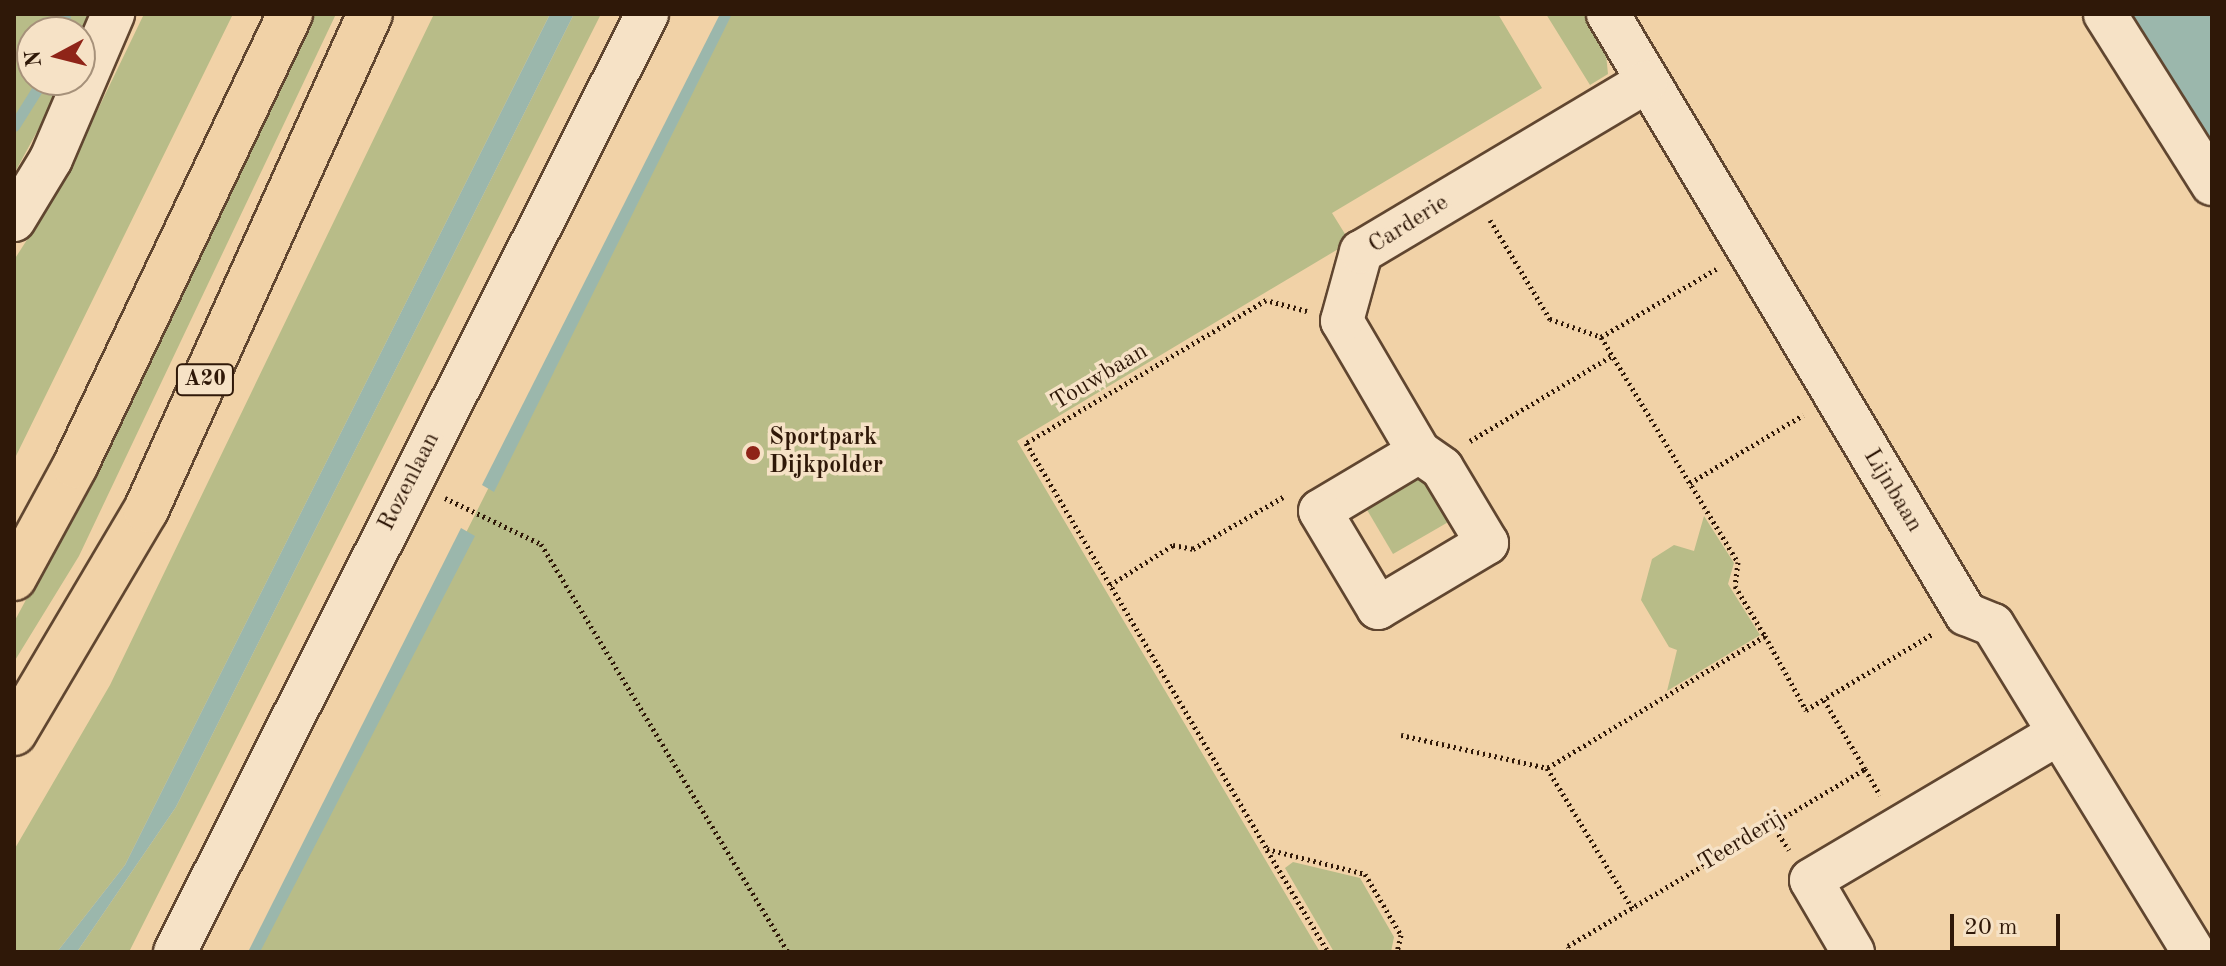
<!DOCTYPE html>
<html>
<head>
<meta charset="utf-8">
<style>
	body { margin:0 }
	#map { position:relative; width:2226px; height:966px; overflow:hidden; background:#f1d2a7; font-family:"Old Standard TT",serif }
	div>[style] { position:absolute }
	.green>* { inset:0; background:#b8bc88 }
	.water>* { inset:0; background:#9bb7ac }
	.stream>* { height:11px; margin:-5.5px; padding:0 5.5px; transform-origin:5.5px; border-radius:5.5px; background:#9bb7ac }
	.path>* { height:5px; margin-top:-2.5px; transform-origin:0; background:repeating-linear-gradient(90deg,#2f1808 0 2px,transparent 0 6px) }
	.roads { filter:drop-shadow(2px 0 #604630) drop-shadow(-2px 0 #604630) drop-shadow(0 2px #604630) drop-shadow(0 -2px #604630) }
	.minor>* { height:42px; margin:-21px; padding:0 21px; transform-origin:21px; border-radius:21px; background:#f6e2c6 }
	.highway>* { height:44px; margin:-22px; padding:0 22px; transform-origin:22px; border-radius:22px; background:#f1d2a7 }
	.dots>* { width:22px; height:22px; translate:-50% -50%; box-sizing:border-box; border:4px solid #f6e2c6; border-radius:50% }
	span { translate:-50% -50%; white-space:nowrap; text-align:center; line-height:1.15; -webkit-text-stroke:7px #f6e2c6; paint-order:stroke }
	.shield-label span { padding:2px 6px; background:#f6e2c6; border:2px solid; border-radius:6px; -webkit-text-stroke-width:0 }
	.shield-label { font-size:22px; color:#2f1808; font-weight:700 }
	.street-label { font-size:24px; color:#2f1808 }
	.poi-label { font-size:24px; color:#2f1808; font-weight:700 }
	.left { translate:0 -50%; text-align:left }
	.frame { position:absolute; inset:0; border:16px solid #2f1808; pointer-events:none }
	.north { position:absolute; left:16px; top:16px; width:80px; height:80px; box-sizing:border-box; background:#f6e2c6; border:2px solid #a6917a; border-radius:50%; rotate:263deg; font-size:22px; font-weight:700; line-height:32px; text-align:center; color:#2f1808 }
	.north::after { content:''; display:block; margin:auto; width:28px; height:36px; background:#8f2418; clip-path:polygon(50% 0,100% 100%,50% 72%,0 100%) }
	.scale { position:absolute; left:1950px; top:914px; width:110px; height:36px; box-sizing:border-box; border:4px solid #2f1808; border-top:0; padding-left:10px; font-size:24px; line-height:28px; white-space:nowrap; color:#2f1808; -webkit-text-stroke:6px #f6e2c6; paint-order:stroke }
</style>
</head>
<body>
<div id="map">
	<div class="green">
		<div style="clip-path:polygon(14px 14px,97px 14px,80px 51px,80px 32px,32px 32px,32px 80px,65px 80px,14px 174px)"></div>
		<div style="clip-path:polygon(144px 14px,233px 14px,14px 460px,14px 260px,59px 190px)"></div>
		<div style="clip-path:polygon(310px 14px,336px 14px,79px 556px,14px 662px,14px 622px,69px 520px)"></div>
		<div style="clip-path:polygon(434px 14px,550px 14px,125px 865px,57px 952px,14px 952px,14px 850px,110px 685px)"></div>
		<div style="clip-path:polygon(574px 14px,601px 14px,129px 952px,77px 952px,176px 807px)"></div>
		<div style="clip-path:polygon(727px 14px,1498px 14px,1542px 88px,1332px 213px,1350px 242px,1017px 441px,1320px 952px,255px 952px)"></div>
		<div style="clip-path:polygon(1546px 14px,1593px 14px,1614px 48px,1606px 54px,1608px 74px,1590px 85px)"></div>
		<div style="clip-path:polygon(1415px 467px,1457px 517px,1393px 554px,1363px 503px)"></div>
		<div style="clip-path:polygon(1704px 516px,1734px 563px,1728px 584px,1760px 635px,1667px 691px,1677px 650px,1669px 647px,1641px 600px,1652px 559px,1674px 545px,1694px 551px)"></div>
		<div style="clip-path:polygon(1293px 862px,1360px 878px,1394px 937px,1391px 952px,1334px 952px,1285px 868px)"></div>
	</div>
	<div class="water">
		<div style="clip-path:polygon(550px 14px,574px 14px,176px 807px,77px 952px,57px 952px,125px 865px)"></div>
		<div style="clip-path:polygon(720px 14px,732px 14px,494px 492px,482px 485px)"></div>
		<div style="clip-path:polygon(2132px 14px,2212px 14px,2212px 142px,2141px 29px)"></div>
		<div style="clip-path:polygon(461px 528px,475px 536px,260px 952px,248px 952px)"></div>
	</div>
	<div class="stream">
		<div style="left:64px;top:32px;width:18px;rotate:-87deg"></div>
		<div style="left:14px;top:126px;width:54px;rotate:-57.8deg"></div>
	</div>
	<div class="path">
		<div style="left:1490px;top:220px;width:116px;rotate:58.8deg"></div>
		<div style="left:1550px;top:319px;width:54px;rotate:19.4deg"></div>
		<div style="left:1601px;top:337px;width:263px;rotate:58.7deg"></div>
		<div style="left:1738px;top:562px;width:24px;rotate:97deg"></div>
		<div style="left:1735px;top:586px;width:58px;rotate:59deg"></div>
		<div style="left:1765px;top:636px;width:255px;rotate:148.8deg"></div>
		<div style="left:1547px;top:768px;width:164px;rotate:58.7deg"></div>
		<div style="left:1307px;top:311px;width:42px;rotate:-165deg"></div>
		<div style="left:1266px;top:300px;width:279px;rotate:149.2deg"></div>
		<div style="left:1026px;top:443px;width:472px;rotate:59.3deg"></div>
		<div style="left:1267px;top:849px;width:101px;rotate:14.3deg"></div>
		<div style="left:1365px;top:874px;width:71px;rotate:59.5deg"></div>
		<div style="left:1401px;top:935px;width:17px;rotate:103deg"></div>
		<div style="left:1601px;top:337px;width:134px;rotate:-30.6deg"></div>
		<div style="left:1470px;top:441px;width:167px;rotate:-31deg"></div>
		<div style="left:1690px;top:483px;width:132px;rotate:-31deg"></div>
		<div style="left:445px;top:498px;width:106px;rotate:25.6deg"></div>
		<div style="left:541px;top:544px;width:477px;rotate:58.8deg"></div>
		<div style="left:1110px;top:585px;width:75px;rotate:-32.4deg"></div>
		<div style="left:1173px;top:545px;width:20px;rotate:11deg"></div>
		<div style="left:1193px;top:549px;width:104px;rotate:-30deg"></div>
		<div style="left:1765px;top:636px;width:85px;rotate:61deg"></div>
		<div style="left:1806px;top:710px;width:149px;rotate:-31deg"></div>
		<div style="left:1824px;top:700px;width:80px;rotate:59.3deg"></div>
		<div style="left:1401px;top:735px;width:150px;rotate:12.7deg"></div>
		<div style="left:1772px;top:824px;width:31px;rotate:57deg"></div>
		<div style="left:1267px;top:850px;width:119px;rotate:59.1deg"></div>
		<div style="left:1572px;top:952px;width:7px;rotate:-124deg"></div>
		<div style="left:1568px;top:946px;width:346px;rotate:-30.8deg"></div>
		<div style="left:1865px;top:769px;width:30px;rotate:60deg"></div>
	</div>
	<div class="roads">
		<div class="minor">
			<div style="left:1608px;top:14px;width:699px;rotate:59.18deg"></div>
			<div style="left:1966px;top:614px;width:29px;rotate:22deg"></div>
			<div style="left:1993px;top:625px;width:383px;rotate:58.5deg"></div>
			<div style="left:2105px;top:14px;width:201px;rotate:57.8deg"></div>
			<div style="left:14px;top:220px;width:71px;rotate:-58.8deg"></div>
			<div style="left:51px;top:159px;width:158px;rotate:-66.8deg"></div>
			<div style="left:1419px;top:452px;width:115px;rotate:149.2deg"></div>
			<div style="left:1320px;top:511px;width:113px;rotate:59.1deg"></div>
			<div style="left:1378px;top:608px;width:127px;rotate:-30.8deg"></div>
			<div style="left:1487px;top:543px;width:87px;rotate:-121deg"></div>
			<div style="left:1442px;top:468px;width:28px;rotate:-145deg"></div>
			<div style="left:1419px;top:452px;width:152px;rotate:-120.4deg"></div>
			<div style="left:1342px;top:321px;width:72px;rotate:-74.6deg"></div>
			<div style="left:1361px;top:252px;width:332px;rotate:-30.8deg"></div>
			<div style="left:175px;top:952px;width:1050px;rotate:-63.29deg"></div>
			<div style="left:1853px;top:952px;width:83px;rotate:-120.3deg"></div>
			<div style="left:1811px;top:880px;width:285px;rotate:-30.6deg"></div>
		</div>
		<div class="highway">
			<div style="left:14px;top:578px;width:128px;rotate:-61.4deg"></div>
			<div style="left:75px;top:466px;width:501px;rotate:-64.56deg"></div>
			<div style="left:14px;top:733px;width:259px;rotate:-59.4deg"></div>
			<div style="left:146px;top:510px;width:544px;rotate:-65.7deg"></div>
		</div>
	</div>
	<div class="dots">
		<div style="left:753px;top:453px;background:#8f2418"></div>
	</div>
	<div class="shield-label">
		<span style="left:205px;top:380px">A20</span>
	</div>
	<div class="street-label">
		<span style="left:1409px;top:225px;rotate:-32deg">Carderie</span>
		<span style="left:1100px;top:378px;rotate:-31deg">Touwbaan</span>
		<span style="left:410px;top:482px;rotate:-63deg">Rozenlaan</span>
		<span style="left:1892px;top:491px;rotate:59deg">Lijnbaan</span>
		<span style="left:1742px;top:842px;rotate:-31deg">Teerderij</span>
	</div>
	<div class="poi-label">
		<span class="left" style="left:769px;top:453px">Sportpark<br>Dijkpolder</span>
	</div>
	<div class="frame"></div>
	<div class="north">N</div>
	<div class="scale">20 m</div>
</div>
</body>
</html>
